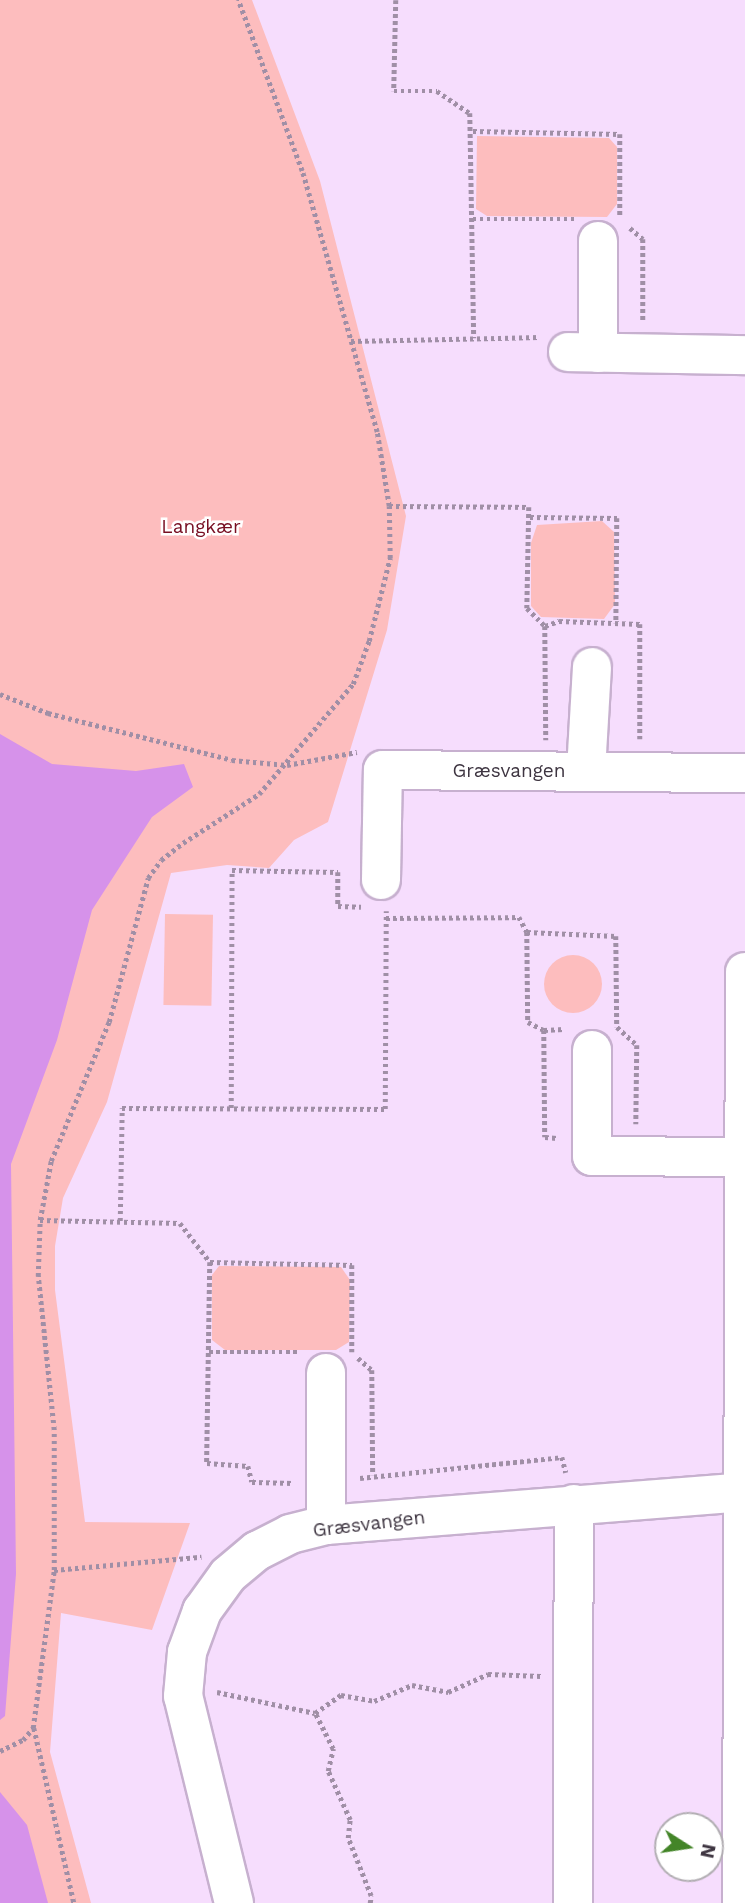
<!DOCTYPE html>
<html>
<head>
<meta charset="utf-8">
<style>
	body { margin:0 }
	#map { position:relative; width:745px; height:1903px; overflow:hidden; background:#f6ddfd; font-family:"Work Sans",sans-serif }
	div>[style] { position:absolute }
	.green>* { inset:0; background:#fdbdbe; transform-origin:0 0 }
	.round { border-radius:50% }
	.water>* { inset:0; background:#d692ea }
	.path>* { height:4.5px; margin-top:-2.25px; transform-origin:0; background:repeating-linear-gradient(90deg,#a08fa6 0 3.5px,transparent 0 7px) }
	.roads { filter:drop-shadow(2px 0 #c7b0cf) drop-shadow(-2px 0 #c7b0cf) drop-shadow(0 2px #c7b0cf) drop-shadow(0 -2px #c7b0cf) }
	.minor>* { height:38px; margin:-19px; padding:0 19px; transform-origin:19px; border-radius:19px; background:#fff }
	span { translate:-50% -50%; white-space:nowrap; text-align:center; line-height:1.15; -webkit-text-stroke:5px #fff; paint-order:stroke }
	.park-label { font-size:19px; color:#770e22 }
	.street-label { font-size:19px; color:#3e3541 }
	.north { position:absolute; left:654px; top:1812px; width:70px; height:70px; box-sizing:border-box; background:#fff; border:2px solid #b2aeb3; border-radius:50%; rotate:102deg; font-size:19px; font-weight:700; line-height:28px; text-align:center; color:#3e3541 }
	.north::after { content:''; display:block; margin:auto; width:24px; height:32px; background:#438528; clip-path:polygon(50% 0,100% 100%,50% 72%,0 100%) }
</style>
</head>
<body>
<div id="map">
	<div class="green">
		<div style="clip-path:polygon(0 0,252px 0,320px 181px,406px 516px,387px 630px,328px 822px,294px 840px,269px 868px,227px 865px,171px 873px,107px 1102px,63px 1198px,55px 1246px,55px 1290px,85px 1522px,190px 1523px,152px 1630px,61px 1613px,50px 1752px,91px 1903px,0 1903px)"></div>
		<div style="clip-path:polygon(477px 136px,609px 138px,617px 147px,617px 204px,607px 217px,487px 216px,476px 209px)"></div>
		<div style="clip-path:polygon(602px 521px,614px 532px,615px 604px,604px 619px,541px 617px,531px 606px,531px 543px,537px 525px)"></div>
		<div style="left:165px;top:914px;width:48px;height:91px;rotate:1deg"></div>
		<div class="round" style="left:544px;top:955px;width:58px;height:58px"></div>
		<div style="clip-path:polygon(219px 1266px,341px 1267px,350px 1280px,349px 1342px,336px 1350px,225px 1350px,212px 1340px,212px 1275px)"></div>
	</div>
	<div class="water">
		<div style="clip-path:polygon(0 734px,52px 764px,136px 771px,184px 764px,193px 787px,152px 817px,92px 910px,57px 1040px,11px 1164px,16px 1574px,5px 1716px,0 1720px)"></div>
		<div style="clip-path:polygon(0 1792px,27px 1825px,48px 1903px,0 1903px)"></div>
	</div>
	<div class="path">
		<div style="left:396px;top:0;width:91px;rotate:91.3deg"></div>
		<div style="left:394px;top:91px;width:43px"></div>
		<div style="left:437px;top:91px;width:40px;rotate:34deg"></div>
		<div style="left:470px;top:113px;width:225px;rotate:89deg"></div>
		<div style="left:473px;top:131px;width:147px;rotate:1.2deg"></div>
		<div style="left:620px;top:134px;width:82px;rotate:90deg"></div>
		<div style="left:473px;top:219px;width:101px"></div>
		<div style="left:630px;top:228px;width:17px;rotate:40deg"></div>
		<div style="left:643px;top:239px;width:82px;rotate:90deg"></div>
		<div style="left:351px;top:341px;width:188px;rotate:-1.2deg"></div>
		<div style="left:389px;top:506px;width:140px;rotate:0.4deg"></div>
		<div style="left:529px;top:507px;width:101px;rotate:91.1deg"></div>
		<div style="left:527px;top:608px;width:25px;rotate:45deg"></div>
		<div style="left:545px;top:626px;width:114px;rotate:89.5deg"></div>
		<div style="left:530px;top:517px;width:87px;rotate:0.7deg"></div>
		<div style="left:617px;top:518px;width:105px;rotate:90.5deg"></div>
		<div style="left:545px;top:626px;width:15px;rotate:-20deg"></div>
		<div style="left:559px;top:621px;width:81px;rotate:2.1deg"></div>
		<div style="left:640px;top:624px;width:115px;rotate:90deg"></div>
		<div style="left:0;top:694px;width:52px;rotate:21.6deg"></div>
		<div style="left:48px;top:713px;width:190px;rotate:14.3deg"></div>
		<div style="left:232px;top:760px;width:55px;rotate:5.2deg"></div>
		<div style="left:287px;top:765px;width:71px;rotate:-10.5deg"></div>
		<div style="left:386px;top:918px;width:133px;rotate:-0.4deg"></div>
		<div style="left:519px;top:917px;width:17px;rotate:62deg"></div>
		<div style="left:527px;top:932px;width:89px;rotate:2.6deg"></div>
		<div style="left:616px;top:936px;width:91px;rotate:89.4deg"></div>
		<div style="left:617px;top:1027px;width:27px;rotate:42deg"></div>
		<div style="left:637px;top:1045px;width:79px;rotate:90.7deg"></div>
		<div style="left:527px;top:932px;width:90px;rotate:89.4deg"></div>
		<div style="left:528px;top:1022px;width:18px;rotate:27deg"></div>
		<div style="left:544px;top:1030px;width:107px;rotate:89.5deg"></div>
		<div style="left:545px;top:1137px;width:12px;rotate:5deg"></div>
		<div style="left:544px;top:1030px;width:20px;rotate:-3deg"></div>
		<div style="left:231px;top:1108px;width:238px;rotate:-89.8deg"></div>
		<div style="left:232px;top:870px;width:106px;rotate:1.1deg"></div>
		<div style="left:338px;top:872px;width:34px;rotate:90deg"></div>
		<div style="left:338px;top:906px;width:23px;rotate:2deg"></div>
		<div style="left:40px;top:1220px;width:140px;rotate:1.2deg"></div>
		<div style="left:180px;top:1223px;width:49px;rotate:52.4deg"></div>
		<div style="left:210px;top:1262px;width:201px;rotate:90.9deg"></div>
		<div style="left:207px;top:1463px;width:41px;rotate:4.2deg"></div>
		<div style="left:248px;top:1466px;width:16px;rotate:76deg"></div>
		<div style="left:252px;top:1482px;width:41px;rotate:1.4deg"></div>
		<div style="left:120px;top:1221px;width:113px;rotate:-89deg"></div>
		<div style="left:122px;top:1108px;width:263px;rotate:0.2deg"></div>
		<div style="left:385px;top:1109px;width:198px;rotate:-89.7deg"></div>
		<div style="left:210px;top:1262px;width:142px;rotate:1.2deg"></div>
		<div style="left:352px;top:1265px;width:87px;rotate:90deg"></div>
		<div style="left:209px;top:1352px;width:90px"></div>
		<div style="left:358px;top:1358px;width:18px;rotate:41deg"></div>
		<div style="left:372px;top:1370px;width:105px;rotate:89.5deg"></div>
		<div style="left:360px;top:1478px;width:203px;rotate:-5.9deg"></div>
		<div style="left:562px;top:1457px;width:16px;rotate:76deg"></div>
		<div style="left:54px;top:1570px;width:140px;rotate:-90deg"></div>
		<div style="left:54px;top:1430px;width:155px;rotate:-95.9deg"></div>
		<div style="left:38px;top:1276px;width:56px;rotate:-88deg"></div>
		<div style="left:40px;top:1220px;width:60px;rotate:-79.4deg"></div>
		<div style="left:51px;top:1161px;width:151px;rotate:-67.4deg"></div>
		<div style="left:109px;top:1022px;width:149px;rotate:-74.8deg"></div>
		<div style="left:148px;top:878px;width:22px;rotate:-54deg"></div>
		<div style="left:161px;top:860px;width:28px;rotate:-38deg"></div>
		<div style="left:183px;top:843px;width:90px;rotate:-32.8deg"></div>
		<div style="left:259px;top:794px;width:145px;rotate:-49.5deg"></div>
		<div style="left:353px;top:684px;width:46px;rotate:-69.6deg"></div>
		<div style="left:369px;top:641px;width:86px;rotate:-75.8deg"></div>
		<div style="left:390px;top:558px;width:52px;rotate:-91.1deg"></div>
		<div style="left:389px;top:506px;width:75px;rotate:-99.2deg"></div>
		<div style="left:377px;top:432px;width:272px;rotate:-106deg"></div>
		<div style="left:302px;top:171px;width:183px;rotate:-110.5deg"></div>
		<div style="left:217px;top:1692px;width:100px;rotate:12.1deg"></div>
		<div style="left:34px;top:1728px;width:180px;rotate:77.1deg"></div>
		<div style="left:0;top:1751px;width:25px;rotate:-26deg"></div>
		<div style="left:23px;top:1740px;width:16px;rotate:-50deg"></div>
		<div style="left:33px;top:1728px;width:159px;rotate:-82.4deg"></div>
		<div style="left:54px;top:1570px;width:148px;rotate:-5.1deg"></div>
		<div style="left:370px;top:1903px;width:7px;rotate:-82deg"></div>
		<div style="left:371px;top:1896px;width:62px;rotate:-111.6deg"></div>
		<div style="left:348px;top:1838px;width:18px;rotate:-84deg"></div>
		<div style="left:350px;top:1820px;width:54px;rotate:-114.2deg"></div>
		<div style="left:328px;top:1771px;width:23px;rotate:-77deg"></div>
		<div style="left:333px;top:1749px;width:40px;rotate:-116.6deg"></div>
		<div style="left:315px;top:1713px;width:32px;rotate:-35deg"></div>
		<div style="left:341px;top:1695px;width:34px;rotate:10deg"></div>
		<div style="left:374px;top:1701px;width:41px;rotate:-22.8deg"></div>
		<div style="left:412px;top:1685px;width:37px;rotate:11deg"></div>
		<div style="left:448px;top:1692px;width:44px;rotate:-24.2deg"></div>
		<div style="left:488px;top:1674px;width:53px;rotate:2.2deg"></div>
	</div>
	<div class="roads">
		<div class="minor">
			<div style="left:568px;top:352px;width:177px;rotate:1deg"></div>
			<div style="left:598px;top:353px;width:112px;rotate:-90deg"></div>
			<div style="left:586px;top:771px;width:104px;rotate:-86.7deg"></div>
			<div style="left:381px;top:880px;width:110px;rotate:-89deg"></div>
			<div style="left:383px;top:770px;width:362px;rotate:0.5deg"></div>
			<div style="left:592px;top:1050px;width:106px;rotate:90deg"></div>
			<div style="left:592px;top:1156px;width:151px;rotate:0.4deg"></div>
			<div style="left:326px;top:1373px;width:152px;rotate:90deg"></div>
			<div style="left:234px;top:1903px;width:213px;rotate:-103.8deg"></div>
			<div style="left:183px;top:1696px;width:44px;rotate:-84.8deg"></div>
			<div style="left:187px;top:1652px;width:44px;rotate:-69.9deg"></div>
			<div style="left:202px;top:1611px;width:44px;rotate:-54.2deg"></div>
			<div style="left:228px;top:1575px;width:38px;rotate:-40deg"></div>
			<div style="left:257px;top:1551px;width:37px;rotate:-27deg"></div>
			<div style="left:290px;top:1534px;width:37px;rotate:-14deg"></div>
			<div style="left:326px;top:1525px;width:416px;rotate:-4.5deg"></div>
			<div style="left:573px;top:1903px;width:399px;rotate:-89.9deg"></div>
			<div style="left:742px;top:1903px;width:931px;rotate:-89.82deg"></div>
		</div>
	</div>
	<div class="park-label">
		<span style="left:201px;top:527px">Langkær</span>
	</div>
	<div class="street-label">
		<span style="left:509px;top:771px">Græsvangen</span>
		<span style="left:369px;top:1524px;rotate:-7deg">Græsvangen</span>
	</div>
	<div class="north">N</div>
</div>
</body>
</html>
